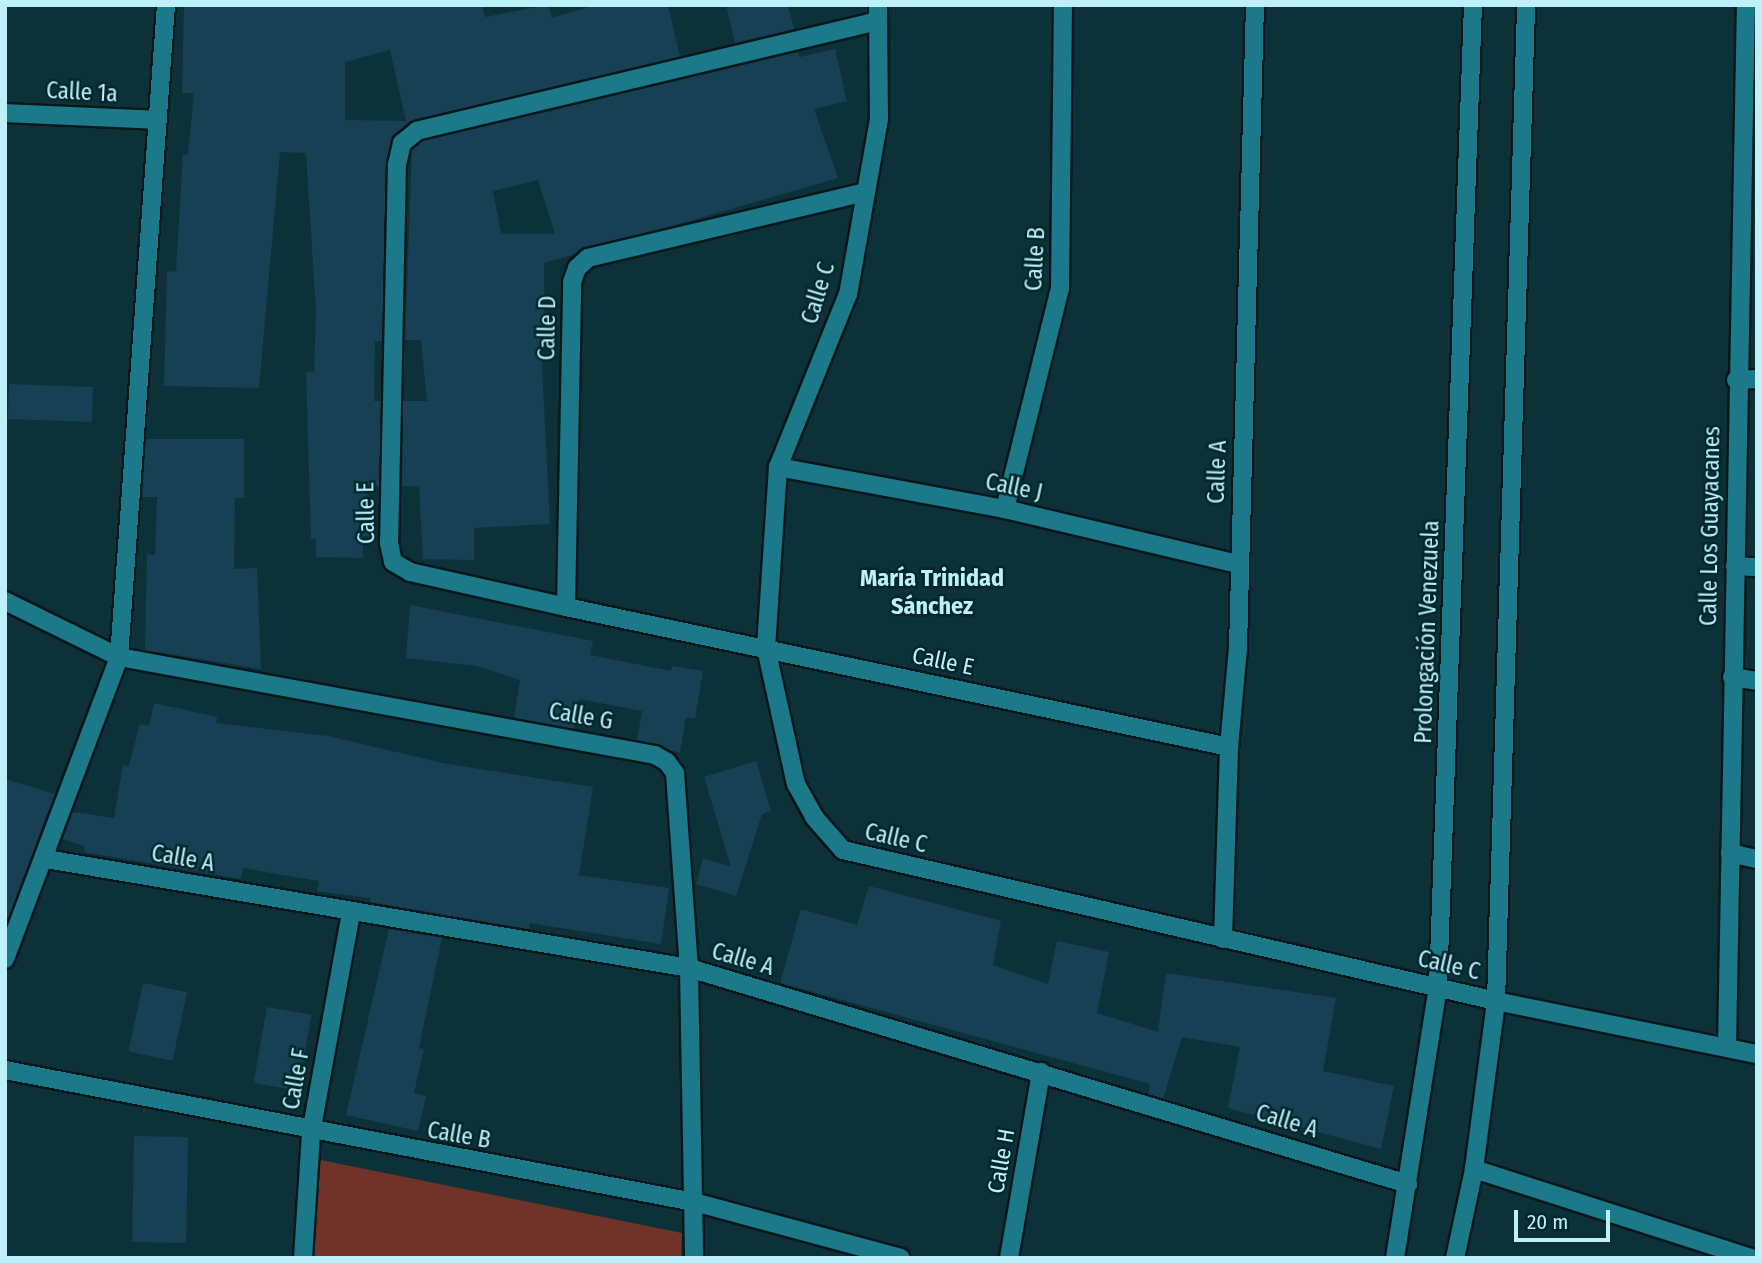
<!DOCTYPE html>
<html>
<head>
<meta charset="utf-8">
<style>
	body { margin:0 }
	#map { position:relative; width:1762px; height:1263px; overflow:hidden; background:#0c3138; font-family:"Fira Sans Condensed",sans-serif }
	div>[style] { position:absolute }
	.green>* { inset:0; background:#6f3328 }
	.building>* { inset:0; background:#184054; transform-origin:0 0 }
	.roads { filter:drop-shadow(2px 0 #08171a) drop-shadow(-2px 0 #08171a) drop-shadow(0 2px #08171a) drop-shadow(0 -2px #08171a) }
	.minor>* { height:18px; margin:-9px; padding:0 9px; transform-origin:9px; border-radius:9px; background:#1c7989 }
	.tertiary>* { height:18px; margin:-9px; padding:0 9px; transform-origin:9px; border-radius:9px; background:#1c7989 }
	span { translate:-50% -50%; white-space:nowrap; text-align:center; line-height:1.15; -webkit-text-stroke:5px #01272e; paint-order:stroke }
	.street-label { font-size:23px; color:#bef0fa }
	.neighbourhood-label { font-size:24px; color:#bef0fa; font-weight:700 }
	.frame { position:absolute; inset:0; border:7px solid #bef0fa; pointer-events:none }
	.scale { position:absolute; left:1514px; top:1210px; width:96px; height:32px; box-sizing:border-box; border:4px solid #bef0fa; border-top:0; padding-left:9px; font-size:21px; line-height:24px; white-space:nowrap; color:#bef0fa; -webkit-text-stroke:5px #01272e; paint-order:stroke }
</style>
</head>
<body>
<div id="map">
	<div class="green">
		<div style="clip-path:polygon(311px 1158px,682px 1233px,681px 1258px,307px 1258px)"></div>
	</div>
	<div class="building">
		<div style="clip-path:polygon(evenodd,184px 5px,482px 5px,485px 17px,548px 5px,552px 18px,595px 5px,668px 5px,680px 57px,414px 120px,391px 140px,386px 164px,382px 341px,375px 341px,374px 401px,381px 401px,379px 486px,367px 486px,370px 536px,363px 536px,363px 558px,316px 557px,316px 539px,311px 539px,306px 372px,314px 372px,316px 312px,306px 153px,280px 152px,259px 388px,164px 386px,167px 271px,176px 272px,183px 154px,188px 155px,194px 93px,182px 93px,184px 5px,390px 50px,406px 121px,345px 120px,345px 62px,390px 50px)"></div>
		<div style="clip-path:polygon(726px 5px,788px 5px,794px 29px,735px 43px)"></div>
		<div style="clip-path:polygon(evenodd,835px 49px,847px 101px,814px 109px,838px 178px,544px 263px,545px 344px,541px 344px,550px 524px,474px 528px,474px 560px,423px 559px,419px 486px,402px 486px,403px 401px,427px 401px,421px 340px,405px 340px,412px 149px,422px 141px,798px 52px,800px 57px,835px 49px,538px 180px,555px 234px,501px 234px,493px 191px,538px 180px)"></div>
		<div style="left:9px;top:384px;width:84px;height:35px;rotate:2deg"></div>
		<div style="clip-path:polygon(146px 439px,244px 439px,244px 498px,235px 498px,234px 569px,257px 568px,261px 669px,145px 650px,147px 554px,155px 555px,157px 497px,142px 497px)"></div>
		<div style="clip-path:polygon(410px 605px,593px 641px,590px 655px,671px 671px,672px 666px,703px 671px,695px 719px,686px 717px,680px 753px,637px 740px,642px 711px,579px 699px,574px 729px,514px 718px,520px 680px,477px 666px,406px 658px)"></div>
		<div style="clip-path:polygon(154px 703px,217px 717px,216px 723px,328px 736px,443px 763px,593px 787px,579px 875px,669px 888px,661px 944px,530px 923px,529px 929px,370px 902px,371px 898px,317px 891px,319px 881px,243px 868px,241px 879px,84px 852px,85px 846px,62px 839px,73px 812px,114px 818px,123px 765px,129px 766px,140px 724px,149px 726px)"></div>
		<div style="clip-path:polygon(756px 761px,771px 811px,762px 814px,736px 896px,696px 884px,703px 858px,731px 867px,704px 777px)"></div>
		<div style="clip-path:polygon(5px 779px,55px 794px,8px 918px,5px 918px)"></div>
		<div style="clip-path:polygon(869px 886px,1001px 921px,993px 965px,1048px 984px,1057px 941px,1109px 952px,1097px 1013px,1158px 1032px,1166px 973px,1336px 998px,1323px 1071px,1394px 1086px,1381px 1149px,1228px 1108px,1240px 1047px,1182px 1037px,1163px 1099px,1149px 1094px,1150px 1084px,780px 983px,801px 909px,857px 925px)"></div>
		<div style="clip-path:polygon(389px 929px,442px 938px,419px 1048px,424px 1049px,414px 1093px,426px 1096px,418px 1131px,346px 1115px)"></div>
		<div style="left:143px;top:983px;width:45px;height:70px;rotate:12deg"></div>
		<div style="left:267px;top:1007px;width:45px;height:77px;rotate:10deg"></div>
		<div style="left:134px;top:1136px;width:54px;height:106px;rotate:1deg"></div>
	</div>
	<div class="roads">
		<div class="minor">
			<div style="left:878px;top:5px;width:114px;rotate:89.5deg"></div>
			<div style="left:879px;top:119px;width:178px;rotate:100deg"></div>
			<div style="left:848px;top:294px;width:187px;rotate:112deg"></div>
			<div style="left:778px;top:467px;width:181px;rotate:93.8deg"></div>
			<div style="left:766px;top:648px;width:139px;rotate:77.6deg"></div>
			<div style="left:796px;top:784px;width:38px;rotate:61deg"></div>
			<div style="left:814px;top:817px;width:44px;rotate:48.7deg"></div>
			<div style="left:843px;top:850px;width:670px;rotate:13.02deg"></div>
			<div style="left:1496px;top:1001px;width:266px;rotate:11.5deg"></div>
			<div style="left:878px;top:21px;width:474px;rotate:166.6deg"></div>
			<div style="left:417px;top:131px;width:19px;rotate:141deg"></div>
			<div style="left:402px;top:143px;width:22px;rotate:103deg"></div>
			<div style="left:397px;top:164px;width:379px;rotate:91.2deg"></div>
			<div style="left:389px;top:543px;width:19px;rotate:78deg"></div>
			<div style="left:393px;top:562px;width:20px;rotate:30deg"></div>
			<div style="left:410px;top:572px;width:160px;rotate:12.6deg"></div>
			<div style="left:566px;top:607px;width:678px;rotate:11.92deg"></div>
			<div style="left:5px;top:113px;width:152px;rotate:2.6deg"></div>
			<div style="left:1736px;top:380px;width:21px;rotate:-3deg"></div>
			<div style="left:778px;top:467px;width:231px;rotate:10.5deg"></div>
			<div style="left:1005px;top:509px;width:239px;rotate:13.3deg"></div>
			<div style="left:1005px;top:509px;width:227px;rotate:-76deg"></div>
			<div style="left:1060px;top:289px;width:284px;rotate:-89.4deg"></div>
			<div style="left:1735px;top:566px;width:22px;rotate:3deg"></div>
			<div style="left:5px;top:601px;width:127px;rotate:26.2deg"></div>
			<div style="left:119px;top:657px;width:545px;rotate:10.36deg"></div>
			<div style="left:655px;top:755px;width:14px;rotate:30deg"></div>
			<div style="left:667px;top:762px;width:14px;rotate:54deg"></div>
			<div style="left:675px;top:773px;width:196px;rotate:85.9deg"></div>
			<div style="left:689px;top:968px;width:290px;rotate:89deg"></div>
			<div style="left:566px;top:607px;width:325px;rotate:-88.9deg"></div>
			<div style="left:572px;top:282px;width:15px;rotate:-70deg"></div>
			<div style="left:577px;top:268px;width:15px;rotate:-42deg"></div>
			<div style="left:588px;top:258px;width:286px;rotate:-13.4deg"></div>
			<div style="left:1732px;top:677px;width:25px;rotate:9deg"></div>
			<div style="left:1730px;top:853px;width:28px;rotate:13deg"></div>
			<div style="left:46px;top:859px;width:652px;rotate:9.62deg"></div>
			<div style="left:689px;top:968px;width:751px;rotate:16.72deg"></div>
			<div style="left:1223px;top:939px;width:192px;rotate:-88.2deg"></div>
			<div style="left:1229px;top:747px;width:99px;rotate:-84.8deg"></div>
			<div style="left:1238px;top:648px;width:643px;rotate:-88.49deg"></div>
			<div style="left:5px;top:959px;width:323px;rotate:-69.3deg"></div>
			<div style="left:119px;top:657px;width:654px;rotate:-85.88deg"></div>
			<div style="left:1727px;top:1047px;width:1042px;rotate:-88.96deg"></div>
			<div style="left:5px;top:1070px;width:702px;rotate:10.85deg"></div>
			<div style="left:694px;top:1202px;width:214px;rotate:15.1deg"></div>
			<div style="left:1474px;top:1169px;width:291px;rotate:17.8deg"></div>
			<div style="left:303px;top:1258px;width:125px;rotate:-86.3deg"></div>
			<div style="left:311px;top:1133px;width:225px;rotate:-79.7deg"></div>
			<div style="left:1009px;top:1258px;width:189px;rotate:-80.2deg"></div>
		</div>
		<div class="tertiary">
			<div style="left:1395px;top:1258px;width:274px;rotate:-81deg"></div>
			<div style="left:1438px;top:987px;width:983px;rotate:-87.96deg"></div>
			<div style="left:1455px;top:1258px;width:91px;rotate:-77.9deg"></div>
			<div style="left:1474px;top:1169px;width:169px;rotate:-82.5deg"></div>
			<div style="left:1496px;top:1001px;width:996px;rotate:-88.27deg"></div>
		</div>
	</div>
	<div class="street-label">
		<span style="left:82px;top:92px;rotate:3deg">Calle 1a</span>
		<span style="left:1035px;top:259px;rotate:-87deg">Calle B</span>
		<span style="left:818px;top:293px;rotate:-73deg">Calle C</span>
		<span style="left:547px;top:328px;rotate:-89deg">Calle D</span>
		<span style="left:1217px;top:472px;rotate:-88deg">Calle A</span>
		<span style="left:1014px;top:487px;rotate:12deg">Calle J</span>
		<span style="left:366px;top:513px;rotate:-91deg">Calle E</span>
		<span style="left:1710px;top:526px;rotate:-89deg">Calle Los Guayacanes</span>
		<span style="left:1427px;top:632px;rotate:-88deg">Prolongación Venezuela</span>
		<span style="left:943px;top:661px;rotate:12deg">Calle E</span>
		<span style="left:581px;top:716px;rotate:10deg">Calle G</span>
		<span style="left:896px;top:838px;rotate:13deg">Calle C</span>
		<span style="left:183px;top:858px;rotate:10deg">Calle A</span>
		<span style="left:743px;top:959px;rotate:16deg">Calle A</span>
		<span style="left:1449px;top:965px;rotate:13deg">Calle C</span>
		<span style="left:296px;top:1079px;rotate:-80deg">Calle F</span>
		<span style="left:1287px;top:1121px;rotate:17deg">Calle A</span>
		<span style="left:459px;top:1135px;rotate:10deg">Calle B</span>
		<span style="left:1001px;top:1161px;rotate:-80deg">Calle H</span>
	</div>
	<div class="neighbourhood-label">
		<span style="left:932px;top:593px">María Trinidad<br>Sánchez</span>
	</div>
	<div class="frame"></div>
	<div class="scale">20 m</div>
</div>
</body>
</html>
